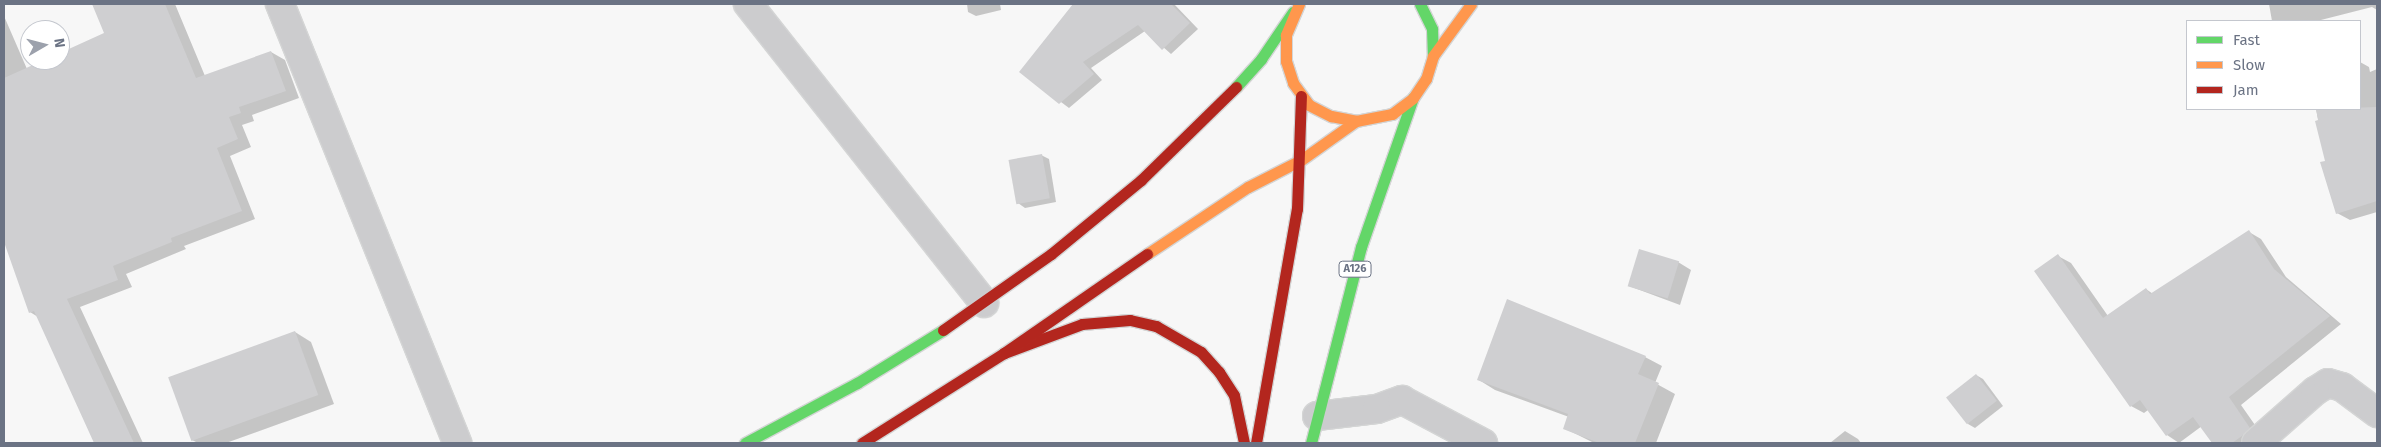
<!DOCTYPE html>
<html>
<head>
<meta charset="utf-8">
<style>
	body { margin:0 }
	#map { position:relative; width:2381px; height:447px; overflow:hidden; background:#f7f7f7; font-family:"Fira Sans",sans-serif }
	div>[style] { position:absolute }
	.shadow>* { inset:0; background:#0003 }
	.building>* { inset:0; background:#cfcfd1; transform-origin:0 0 }
	.roads { filter:drop-shadow(1px 0 #d4d5d5) drop-shadow(-1px 0 #d4d5d5) drop-shadow(0 1px #d4d5d5) drop-shadow(0 -1px #d4d5d5) }
	.street>* { height:28px; margin:-14px; padding:0 14px; transform-origin:14px; border-radius:14px; background:#ccccce }
	.fast>* { height:11px; margin:-5.5px; padding:0 5.5px; transform-origin:5.5px; border-radius:5.5px; background:#63d668 }
	.slow>* { height:11px; margin:-5.5px; padding:0 5.5px; transform-origin:5.5px; border-radius:5.5px; background:#ff974d }
	.jam>* { height:11px; margin:-5.5px; padding:0 5.5px; transform-origin:5.5px; border-radius:5.5px; background:#b3261e }
	span { translate:-50% -50%; white-space:nowrap; text-align:center; line-height:1.15; -webkit-text-stroke:5px #fff; paint-order:stroke }
	.shield-label span { padding:1px 4px; background:#fff; border:1px solid; border-radius:4px; -webkit-text-stroke-width:0 }
	.shield-label { font-size:11px; color:#6b7384; font-weight:700 }
	.frame { position:absolute; inset:0; border:5px solid #6b7384; pointer-events:none }
	.legend { position:absolute; left:2186px; top:20px; width:175px; height:90px; box-sizing:border-box; background:#fff; border:1px solid #c4c7ce; margin:0; padding:6px 9px; list-style:none; font-size:15px; color:#6b7384 }
	.legend li { display:flex; align-items:center; gap:10px; height:25px }
	.legend b { width:25px; border:1px solid #c4c7ce }
	.north { position:absolute; left:20px; top:20px; width:50px; height:50px; box-sizing:border-box; background:#fff; border:1px solid #c4c7ce; border-radius:50%; rotate:82deg; font-size:14px; font-weight:700; line-height:20px; text-align:center; color:#6b7384 }
	.north::after { content:''; display:block; margin:auto; width:18px; height:22px; background:#9ca1ac; clip-path:polygon(50% 0,100% 100%,50% 72%,0 100%) }
</style>
</head>
<body>
<div id="map">
	<div class="shadow">
		<div style="clip-path:polygon(93px 4px,175px 4px,205px 76px,271px 52px,285px 60px,299px 98px,252px 115px,254px 121px,242px 125px,251px 147px,230px 156px,255px 219px,184px 246px,186px 249px,126px 274px,132px 287px,80px 307px,143px 443px,96px 443px,38px 317px,30px 312px,4px 238px,4px 16px,27px 69px,47px 60px,60px 60px,60px 54px,106px 34px)"></div>
		<div style="clip-path:polygon(967px 4px,1000px 4px,1001px 10px,976px 16px,968px 12px)"></div>
		<div style="clip-path:polygon(1074px 4px,1174px 4px,1198px 29px,1171px 54px,1145px 31px,1091px 68px,1102px 80px,1069px 108px,1021px 72px)"></div>
		<div style="clip-path:polygon(2269px 4px,2377px 4px,2377px 10px,2372px 7px,2317px 21px,2272px 21px)"></div>
		<div style="clip-path:polygon(2360px 62px,2369px 67px,2370px 72px,2377px 69px,2377px 212px,2350px 220px,2337px 213px,2316px 109px,2360px 109px)"></div>
		<div style="clip-path:polygon(1041px 155px,1049px 159px,1056px 202px,1025px 208px,1018px 203px)"></div>
		<div style="clip-path:polygon(2249px 232px,2261px 239px,2286px 277px,2341px 324px,2241px 405px,2262px 435px,2255px 443px,2214px 443px,2202px 426px,2179px 443px,2167px 435px,2148px 410px,2144px 413px,2131px 406px,2058px 256px,2071px 263px,2108px 316px,2146px 289px,2153px 294px)"></div>
		<div style="clip-path:polygon(1678px 262px,1691px 270px,1680px 305px,1629px 286px)"></div>
		<div style="clip-path:polygon(295px 332px,311px 342px,334px 404px,226px 443px,198px 443px,192px 440px)"></div>
		<div style="clip-path:polygon(1645px 357px,1662px 366px,1655px 383px,1675px 394px,1656px 443px,1594px 443px,1564px 428px,1569px 417px,1495px 390px,1479px 380px)"></div>
		<div style="clip-path:polygon(1976px 375px,1983px 379px,2003px 406px,1975px 428px,1968px 424px)"></div>
		<div style="clip-path:polygon(1845px 431px,1858px 439px,1861px 443px,1830px 443px)"></div>
	</div>
	<div class="building">
		<div style="clip-path:polygon(92px 4px,165px 4px,196px 78px,271px 51px,286px 91px,239px 107px,241px 113px,229px 117px,238px 139px,217px 148px,242px 211px,171px 238px,172px 242px,113px 266px,118px 280px,67px 299px,134px 443px,94px 443px,34px 311px,29px 313px,4px 242px,4px 78px,44px 60px,60px 60px,60px 53px,104px 33px)"></div>
		<div style="clip-path:polygon(1073px 4px,1171px 4px,1190px 23px,1162px 50px,1138px 25px,1083px 62px,1094px 74px,1059px 104px,1019px 72px)"></div>
		<div style="clip-path:polygon(2377px 107px,2377px 201px,2336px 214px,2320px 162px,2325px 161px,2315px 121px,2318px 120px,2316px 109px)"></div>
		<div style="left:1042px;top:154px;width:45px;height:34px;rotate:80deg"></div>
		<div style="clip-path:polygon(2249px 230px,2274px 269px,2330px 316px,2229px 397px,2250px 428px,2242px 436px,2232px 443px,2212px 443px,2193px 417px,2166px 436px,2140px 400px,2130px 407px,2034px 271px,2058px 254px,2103px 318px,2146px 288px,2150px 294px)"></div>
		<div style="left:1639px;top:249px;width:42px;height:39px;rotate:17deg"></div>
		<div style="clip-path:polygon(1507px 299px,1646px 356px,1638px 374px,1659px 383px,1635px 443px,1599px 443px,1563px 429px,1568px 414px,1477px 380px)"></div>
		<div style="left:295px;top:331px;width:68px;height:135px;rotate:70deg"></div>
		<div style="left:1976px;top:374px;width:34px;height:38px;rotate:52deg"></div>
	</div>
	<div class="roads">
		<div class="street">
			<div style="left:280px;top:4px;width:473px;rotate:68deg"></div>
			<div style="left:748px;top:4px;width:381px;rotate:51.7deg"></div>
			<div style="left:1317px;top:416px;width:60px;rotate:-6.7deg"></div>
			<div style="left:1377px;top:409px;width:27px;rotate:-20deg"></div>
			<div style="left:1402px;top:400px;width:92px;rotate:28deg"></div>
			<div style="left:2256px;top:443px;width:79px;rotate:-41.4deg"></div>
			<div style="left:2315px;top:391px;width:15px;rotate:-32deg"></div>
			<div style="left:2328px;top:383px;width:15px;rotate:16deg"></div>
			<div style="left:2342px;top:387px;width:44px;rotate:36.6deg"></div>
		</div>
		<div class="fast">
			<div style="left:1420px;top:4px;width:28px;rotate:64deg"></div>
			<div style="left:1432px;top:29px;width:27px;rotate:88deg"></div>
			<div style="left:1236px;top:87px;width:38px;rotate:-48deg"></div>
			<div style="left:1261px;top:59px;width:57px;rotate:-55.8deg"></div>
			<div style="left:745px;top:443px;width:127px;rotate:-28.2deg"></div>
			<div style="left:857px;top:383px;width:101px;rotate:-31.6deg"></div>
			<div style="left:1311px;top:443px;width:202px;rotate:-75.7deg"></div>
			<div style="left:1361px;top:247px;width:158px;rotate:-70.8deg"></div>
		</div>
		<div class="slow">
			<div style="left:1299px;top:4px;width:34px;rotate:113deg"></div>
			<div style="left:1286px;top:35px;width:26px;rotate:90deg"></div>
			<div style="left:1286px;top:61px;width:23px;rotate:72deg"></div>
			<div style="left:1293px;top:83px;width:27px;rotate:54deg"></div>
			<div style="left:1309px;top:105px;width:25px;rotate:27deg"></div>
			<div style="left:1331px;top:116px;width:25px;rotate:11deg"></div>
			<div style="left:1356px;top:121px;width:37px;rotate:-11deg"></div>
			<div style="left:1392px;top:114px;width:26px;rotate:-37deg"></div>
			<div style="left:1413px;top:98px;width:23px;rotate:-56deg"></div>
			<div style="left:1426px;top:79px;width:24px;rotate:-73deg"></div>
			<div style="left:1433px;top:56px;width:64px;rotate:-53.8deg"></div>
			<div style="left:1147px;top:254px;width:121px;rotate:-33.6deg"></div>
			<div style="left:1248px;top:187px;width:59px;rotate:-27deg"></div>
			<div style="left:1301px;top:160px;width:67px;rotate:-35.3deg"></div>
		</div>
		<div class="jam">
			<div style="left:943px;top:330px;width:132px;rotate:-35.1deg"></div>
			<div style="left:1051px;top:254px;width:117px;rotate:-39.4deg"></div>
			<div style="left:1141px;top:180px;width:133px;rotate:-44.4deg"></div>
			<div style="left:1004px;top:353px;width:83px;rotate:-20.4deg"></div>
			<div style="left:1082px;top:324px;width:48px;rotate:-4.8deg"></div>
			<div style="left:1130px;top:320px;width:27px;rotate:13deg"></div>
			<div style="left:1156px;top:326px;width:52px;rotate:30deg"></div>
			<div style="left:1201px;top:352px;width:27px;rotate:48deg"></div>
			<div style="left:1219px;top:372px;width:27px;rotate:57deg"></div>
			<div style="left:1234px;top:395px;width:49px;rotate:78.2deg"></div>
			<div style="left:862px;top:443px;width:168px;rotate:-32.4deg"></div>
			<div style="left:1004px;top:353px;width:174px;rotate:-34.7deg"></div>
			<div style="left:1256px;top:443px;width:238px;rotate:-80.1deg"></div>
			<div style="left:1297px;top:209px;width:113px;rotate:-88deg"></div>
		</div>
	</div>
	<div class="shield-label">
		<span style="left:1355px;top:269px">A126</span>
	</div>
	<div class="frame"></div>
	<ul class="legend">
	<li><b style="height:6px;background:#63d668"></b>Fast</li>
	<li><b style="height:6px;background:#ff974d"></b>Slow</li>
	<li><b style="height:6px;background:#b3261e"></b>Jam</li>
	</ul>
	<div class="north">N</div>
</div>
</body>
</html>
